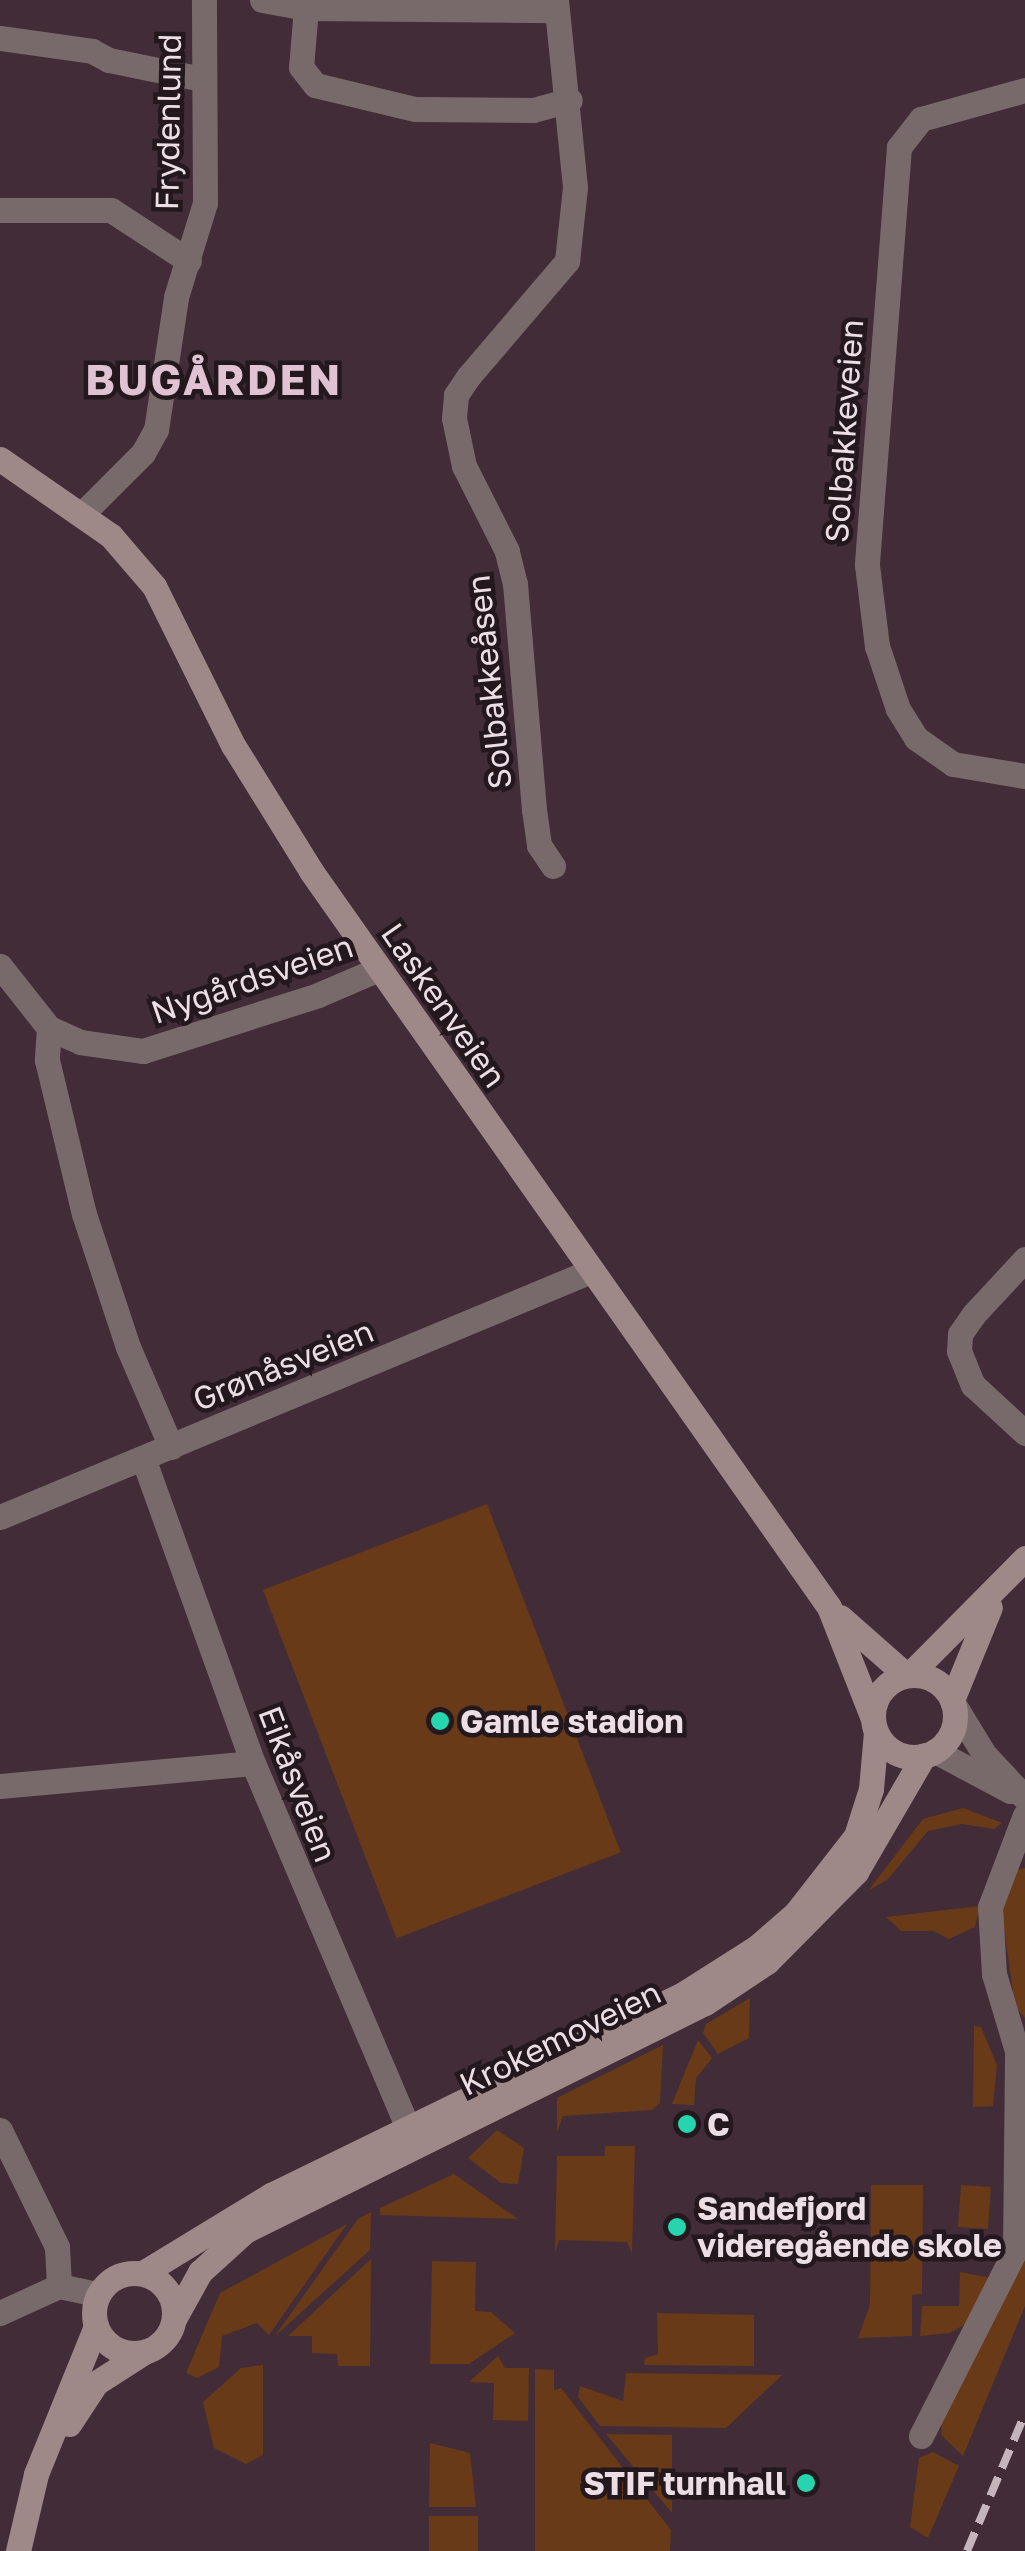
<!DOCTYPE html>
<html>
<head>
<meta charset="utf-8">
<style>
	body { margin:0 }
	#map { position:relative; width:1025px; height:2551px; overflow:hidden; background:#422c38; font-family:"Golos Text",sans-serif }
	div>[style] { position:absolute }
	.green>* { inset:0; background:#693a17; transform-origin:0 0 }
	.street>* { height:25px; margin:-12.5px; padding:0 12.5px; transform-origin:12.5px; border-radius:12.5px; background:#786a6a }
	.secondary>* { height:25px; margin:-12.5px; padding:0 12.5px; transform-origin:12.5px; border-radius:12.5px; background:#9e8988 }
	.secondary>.ring { margin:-12.5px; padding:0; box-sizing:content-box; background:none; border:25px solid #9e8988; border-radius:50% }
	.rail>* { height:8px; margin-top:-4px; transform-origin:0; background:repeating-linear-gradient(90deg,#c5b4bc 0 20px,transparent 0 30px) }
	.dots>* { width:28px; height:28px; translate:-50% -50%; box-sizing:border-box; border:5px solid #22181d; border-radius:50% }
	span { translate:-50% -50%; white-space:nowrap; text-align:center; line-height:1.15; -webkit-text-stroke:9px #22181d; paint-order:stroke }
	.street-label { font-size:32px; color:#eddee5 }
	.poi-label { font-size:32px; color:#eddee5; font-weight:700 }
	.left { translate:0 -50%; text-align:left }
	.right { translate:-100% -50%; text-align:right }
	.district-label { font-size:42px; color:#e0c2d2; font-weight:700; letter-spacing:2.5px }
</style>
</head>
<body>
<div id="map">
	<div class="green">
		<div style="left:487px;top:1504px;width:373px;height:240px;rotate:69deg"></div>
		<div style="clip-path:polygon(963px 1808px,1002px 1823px,994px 1829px,962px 1824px,928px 1831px,888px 1879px,868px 1891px,923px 1819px)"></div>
		<div style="clip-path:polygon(1025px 1868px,1025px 2018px,1015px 2006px,1001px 1907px,1016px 1870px)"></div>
		<div style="clip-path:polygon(980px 1906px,975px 1927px,949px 1939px,934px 1931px,901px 1931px,886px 1917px)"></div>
		<div style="clip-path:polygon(750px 1998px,749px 2038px,718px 2054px,703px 2033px,706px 2024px)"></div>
		<div style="clip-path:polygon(974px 2026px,981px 2027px,997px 2065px,993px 2106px,973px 2107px)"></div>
		<div style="clip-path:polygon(698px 2040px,712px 2058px,696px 2078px,694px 2105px,672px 2104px)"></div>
		<div style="clip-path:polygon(663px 2045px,660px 2103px,652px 2110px,563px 2116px,557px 2133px,557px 2098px)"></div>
		<div style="clip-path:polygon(497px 2130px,524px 2148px,518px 2184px,501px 2183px,468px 2158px)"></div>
		<div style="clip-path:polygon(605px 2146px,635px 2146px,632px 2253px,627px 2242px,559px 2240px,555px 2253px,557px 2156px,605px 2156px)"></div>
		<div style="clip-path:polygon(454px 2174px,518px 2219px,380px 2215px,380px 2208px)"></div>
		<div style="clip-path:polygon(871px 2185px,923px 2185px,922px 2294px,912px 2295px,912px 2336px,858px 2338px,870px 2305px)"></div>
		<div style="left:961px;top:2185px;width:30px;height:42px;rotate:4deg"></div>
		<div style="clip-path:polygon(371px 2212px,370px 2250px,275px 2336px,358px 2219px)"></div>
		<div style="clip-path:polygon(347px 2224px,269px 2335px,257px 2323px,222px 2336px,219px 2367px,197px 2378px,186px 2373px,220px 2293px)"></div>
		<div style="clip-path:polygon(1025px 2250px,1025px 2306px,963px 2456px,941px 2435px,942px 2423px)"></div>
		<div style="clip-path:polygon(371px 2259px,370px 2366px,338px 2366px,337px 2354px,312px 2353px,312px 2336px,288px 2336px)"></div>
		<div style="clip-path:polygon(432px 2261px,476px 2262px,475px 2311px,491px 2312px,515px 2333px,469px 2364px,430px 2364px)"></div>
		<div style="clip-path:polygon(960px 2272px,995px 2279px,969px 2322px,950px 2333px,920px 2336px,922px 2306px,959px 2306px)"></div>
		<div style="clip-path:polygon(657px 2313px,754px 2315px,754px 2366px,644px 2365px,645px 2358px,658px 2354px)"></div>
		<div style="clip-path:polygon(498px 2356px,505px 2368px,529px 2368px,528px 2421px,493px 2420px,494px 2383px,469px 2382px)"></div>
		<div style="clip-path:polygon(263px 2365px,263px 2455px,246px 2464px,214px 2448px,203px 2402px,241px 2368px)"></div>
		<div style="clip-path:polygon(535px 2369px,554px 2370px,554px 2390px,561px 2388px,671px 2530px,670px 2551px,535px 2551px)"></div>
		<div style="clip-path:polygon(626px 2373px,782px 2375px,726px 2428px,600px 2426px,578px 2397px,580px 2386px,623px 2401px)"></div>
		<div style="clip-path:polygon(606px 2434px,672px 2435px,672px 2513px)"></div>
		<div style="clip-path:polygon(430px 2443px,470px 2453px,476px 2507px,429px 2507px)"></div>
		<div style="clip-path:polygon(933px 2452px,959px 2466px,928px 2538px,910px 2527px,919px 2458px)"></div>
		<div style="left:429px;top:2516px;width:49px;height:35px"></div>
	</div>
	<div class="street">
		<div style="left:262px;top:0;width:45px;rotate:10.3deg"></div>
		<div style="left:306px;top:8px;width:249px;rotate:0.5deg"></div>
		<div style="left:306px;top:8px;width:59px;rotate:94.8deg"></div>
		<div style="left:301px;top:67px;width:23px;rotate:52deg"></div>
		<div style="left:315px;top:85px;width:103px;rotate:13.5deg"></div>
		<div style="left:415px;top:109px;width:118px;rotate:0.5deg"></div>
		<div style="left:533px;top:110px;width:38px;rotate:-15deg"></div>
		<div style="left:0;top:38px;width:93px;rotate:8deg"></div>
		<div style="left:92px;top:51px;width:19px;rotate:28deg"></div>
		<div style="left:109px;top:60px;width:95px;rotate:11.5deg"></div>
		<div style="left:1025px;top:90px;width:108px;rotate:164.4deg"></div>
		<div style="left:921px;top:119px;width:36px;rotate:128deg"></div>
		<div style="left:899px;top:147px;width:419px;rotate:94.4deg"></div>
		<div style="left:867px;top:565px;width:82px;rotate:83deg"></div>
		<div style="left:877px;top:646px;width:66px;rotate:71.6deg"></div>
		<div style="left:898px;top:709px;width:34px;rotate:58deg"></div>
		<div style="left:916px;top:738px;width:45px;rotate:35.1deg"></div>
		<div style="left:953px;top:764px;width:73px;rotate:9.5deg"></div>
		<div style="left:0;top:210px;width:111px"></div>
		<div style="left:111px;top:210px;width:93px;rotate:33.2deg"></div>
		<div style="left:83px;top:513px;width:85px;rotate:-45deg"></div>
		<div style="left:143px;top:453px;width:26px;rotate:-61deg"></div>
		<div style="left:156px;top:430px;width:134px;rotate:-81.4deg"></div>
		<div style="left:176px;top:297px;width:98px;rotate:-72.9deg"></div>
		<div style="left:205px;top:203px;width:203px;rotate:-90.3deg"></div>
		<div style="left:553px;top:866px;width:25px;rotate:-124deg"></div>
		<div style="left:539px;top:845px;width:35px;rotate:-98deg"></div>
		<div style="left:534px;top:810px;width:227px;rotate:-94.8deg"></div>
		<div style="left:515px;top:584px;width:34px;rotate:-104deg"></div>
		<div style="left:507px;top:551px;width:95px;rotate:-116.8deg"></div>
		<div style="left:464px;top:466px;width:49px;rotate:-101.8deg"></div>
		<div style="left:454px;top:418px;width:23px;rotate:-85deg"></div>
		<div style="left:456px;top:395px;width:22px;rotate:-56deg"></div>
		<div style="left:468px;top:377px;width:153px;rotate:-49.5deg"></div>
		<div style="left:567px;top:261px;width:74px;rotate:-83.8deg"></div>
		<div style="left:575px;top:187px;width:188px;rotate:-95.8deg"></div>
		<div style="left:0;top:966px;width:79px;rotate:51.7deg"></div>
		<div style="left:49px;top:1028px;width:34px;rotate:24deg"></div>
		<div style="left:80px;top:1042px;width:64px;rotate:8.1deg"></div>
		<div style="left:143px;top:1051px;width:184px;rotate:-17.7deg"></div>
		<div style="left:318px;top:995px;width:66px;rotate:-23.1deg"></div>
		<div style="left:49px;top:1028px;width:32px;rotate:94deg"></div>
		<div style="left:47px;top:1060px;width:158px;rotate:76.5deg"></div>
		<div style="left:84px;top:1214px;width:140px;rotate:71.7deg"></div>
		<div style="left:128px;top:1347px;width:109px;rotate:66.7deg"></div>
		<div style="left:1025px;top:1259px;width:75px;rotate:132.8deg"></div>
		<div style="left:974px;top:1314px;width:24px;rotate:125deg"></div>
		<div style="left:960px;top:1334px;width:17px;rotate:93deg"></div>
		<div style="left:959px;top:1351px;width:37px;rotate:68deg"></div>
		<div style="left:973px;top:1385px;width:71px;rotate:42.7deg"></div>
		<div style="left:143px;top:1458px;width:324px;rotate:70.2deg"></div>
		<div style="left:253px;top:1763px;width:397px;rotate:67deg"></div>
		<div style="left:0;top:1517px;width:640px;rotate:-22.6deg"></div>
		<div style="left:953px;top:1703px;width:60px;rotate:58.7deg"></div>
		<div style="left:984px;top:1754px;width:60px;rotate:47deg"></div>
		<div style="left:935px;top:1751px;width:85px;rotate:28.1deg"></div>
		<div style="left:0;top:1786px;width:254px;rotate:-5.2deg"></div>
		<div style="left:0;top:2130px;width:130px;rotate:64deg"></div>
		<div style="left:57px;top:2247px;width:39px;rotate:87deg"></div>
		<div style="left:0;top:2313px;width:65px;rotate:-24.6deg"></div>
		<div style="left:59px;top:2286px;width:40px;rotate:12deg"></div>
		<div style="left:921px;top:2436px;width:208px;rotate:-63.1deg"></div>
		<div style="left:1015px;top:2251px;width:200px;rotate:-89.4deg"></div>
		<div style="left:1017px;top:2051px;width:80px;rotate:-106.6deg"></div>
		<div style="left:994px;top:1974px;width:67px;rotate:-93.4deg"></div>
		<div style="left:990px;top:1907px;width:98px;rotate:-69.2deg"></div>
	</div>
	<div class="secondary">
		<div style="left:0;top:459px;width:135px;rotate:34.7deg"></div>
		<div style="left:111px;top:536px;width:66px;rotate:49.3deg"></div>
		<div style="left:154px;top:586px;width:178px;rotate:63.6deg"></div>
		<div style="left:233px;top:745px;width:148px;rotate:58.2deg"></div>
		<div style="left:311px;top:871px;width:900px;rotate:54.86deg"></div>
		<div style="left:829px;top:1607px;width:117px;rotate:68.5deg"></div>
		<div style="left:840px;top:1617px;width:88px;rotate:41.3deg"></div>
		<div style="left:909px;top:1675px;width:165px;rotate:-45.2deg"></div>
		<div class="ring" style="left:873px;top:1675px;width:57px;height:57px"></div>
		<div style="left:952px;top:1700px;width:100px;rotate:-67.8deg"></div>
		<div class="ring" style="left:94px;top:2273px;width:55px;height:55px"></div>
		<div style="left:143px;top:2273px;width:150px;rotate:-31.4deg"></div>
		<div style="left:271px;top:2195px;width:458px;rotate:-26deg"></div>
		<div style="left:683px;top:1994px;width:88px;rotate:-32.4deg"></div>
		<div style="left:757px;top:1947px;width:52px;rotate:-41.1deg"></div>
		<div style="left:796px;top:1913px;width:98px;rotate:-52.1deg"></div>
		<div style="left:856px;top:1836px;width:49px;rotate:-72.3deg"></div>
		<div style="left:871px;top:1789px;width:57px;rotate:-85deg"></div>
		<div style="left:174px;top:2319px;width:54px;rotate:-61deg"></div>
		<div style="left:200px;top:2272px;width:61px;rotate:-42.3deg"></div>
		<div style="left:245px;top:2231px;width:513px;rotate:-26.37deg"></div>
		<div style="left:705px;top:2003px;width:74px;rotate:-33.5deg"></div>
		<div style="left:767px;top:1962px;width:127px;rotate:-45.3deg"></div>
		<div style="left:856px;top:1872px;width:135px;rotate:-59.8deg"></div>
		<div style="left:69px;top:2424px;width:49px;rotate:-56.6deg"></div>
		<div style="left:96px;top:2383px;width:56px;rotate:-32.6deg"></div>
		<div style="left:18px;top:2551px;width:79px;rotate:-76.8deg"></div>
		<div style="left:36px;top:2474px;width:160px;rotate:-67.9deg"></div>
	</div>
	<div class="rail">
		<div style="left:967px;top:2551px;width:149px;rotate:-67.1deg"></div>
	</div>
	<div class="dots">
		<div style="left:440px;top:1721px;background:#26d5ae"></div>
		<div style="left:687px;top:2124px;background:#26d5ae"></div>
		<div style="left:677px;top:2227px;background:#26d5ae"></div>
		<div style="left:806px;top:2483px;background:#26d5ae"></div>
	</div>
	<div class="street-label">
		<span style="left:168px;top:122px;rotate:-89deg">Frydenlund</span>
		<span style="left:844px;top:431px;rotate:-86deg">Solbakkeveien</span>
		<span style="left:489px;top:682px;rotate:-96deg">Solbakkeåsen</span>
		<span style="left:252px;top:979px;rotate:-19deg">Nygårdsveien</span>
		<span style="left:444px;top:1005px;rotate:55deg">Laskenveien</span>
		<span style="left:283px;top:1365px;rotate:-22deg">Grønåsveien</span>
		<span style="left:298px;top:1784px;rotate:69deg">Eikåsveien</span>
		<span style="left:560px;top:2038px;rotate:-26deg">Krokemoveien</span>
	</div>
	<div class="poi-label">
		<span class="left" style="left:460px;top:1721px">Gamle stadion</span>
		<span class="left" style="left:707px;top:2124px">C</span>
		<span class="left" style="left:697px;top:2227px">Sandefjord<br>videregående skole</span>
		<span class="right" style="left:786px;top:2483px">STIF turnhall</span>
	</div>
	<div class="district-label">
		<span style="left:214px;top:379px">BUGÅRDEN</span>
	</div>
</div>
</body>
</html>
